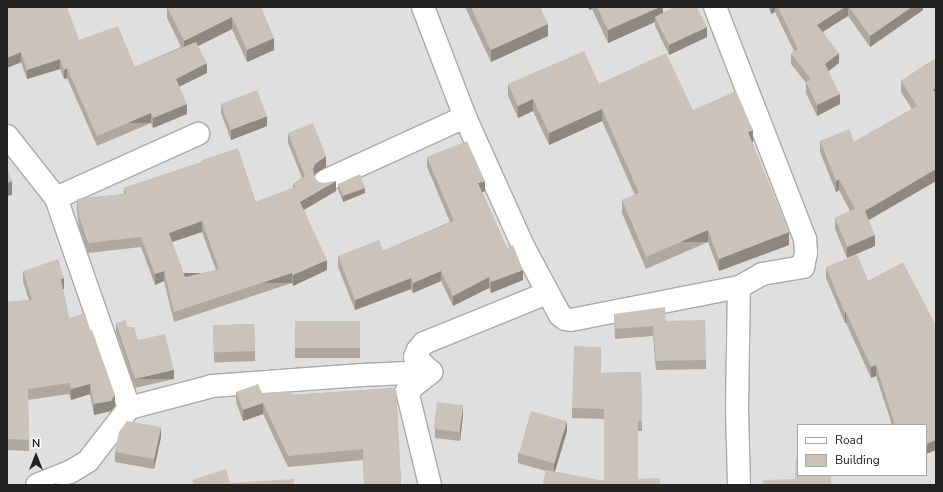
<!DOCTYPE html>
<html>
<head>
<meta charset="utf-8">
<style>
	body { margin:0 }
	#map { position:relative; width:943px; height:492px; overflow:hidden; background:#f3f0e8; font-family:"Nunito Sans",sans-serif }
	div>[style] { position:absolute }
	.residential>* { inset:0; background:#e0dfdf }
	.roads { filter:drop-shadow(1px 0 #a9a9a9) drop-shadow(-1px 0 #a9a9a9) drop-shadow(0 1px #a9a9a9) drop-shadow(0 -1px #a9a9a9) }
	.minor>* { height:22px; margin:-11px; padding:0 11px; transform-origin:11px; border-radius:11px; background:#fff }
	.wall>* { inset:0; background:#afa8a0; transform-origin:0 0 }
	.shaded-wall>* { inset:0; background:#8e8882; transform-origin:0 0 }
	.building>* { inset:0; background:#cbc3ba; transform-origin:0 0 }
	span { translate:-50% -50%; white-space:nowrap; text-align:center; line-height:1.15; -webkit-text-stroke:4px #fff; paint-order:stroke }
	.frame { position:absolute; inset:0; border:8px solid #222; pointer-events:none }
	.legend { position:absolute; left:797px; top:424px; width:130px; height:52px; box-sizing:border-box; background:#fff; border:1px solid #a7a7a7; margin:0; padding:5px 7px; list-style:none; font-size:12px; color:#222 }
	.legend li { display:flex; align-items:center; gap:8px; height:20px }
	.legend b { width:20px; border:1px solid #a7a7a7 }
	.north { position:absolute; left:16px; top:436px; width:40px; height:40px; -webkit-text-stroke:3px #fff; paint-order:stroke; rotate:0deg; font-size:11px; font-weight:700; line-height:16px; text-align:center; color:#222 }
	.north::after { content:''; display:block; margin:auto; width:14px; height:18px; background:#222; clip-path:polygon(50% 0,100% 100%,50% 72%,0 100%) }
</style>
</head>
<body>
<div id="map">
	<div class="residential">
		<div style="clip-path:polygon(evenodd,7px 7px,936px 7px,936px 485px,7px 485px,7px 7px,798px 425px,926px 425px,926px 475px,798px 475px,798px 425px)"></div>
	</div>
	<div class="roads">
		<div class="minor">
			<div style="left:423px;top:7px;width:118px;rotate:69.1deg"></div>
			<div style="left:465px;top:117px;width:144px;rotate:65.8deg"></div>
			<div style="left:524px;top:248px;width:76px;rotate:61.8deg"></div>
			<div style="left:560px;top:315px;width:6px;rotate:39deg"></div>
			<div style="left:565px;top:319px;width:6px;rotate:9deg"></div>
			<div style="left:571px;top:320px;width:171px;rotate:-11.1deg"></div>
			<div style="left:739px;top:287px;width:26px;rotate:-29deg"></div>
			<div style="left:762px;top:274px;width:42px;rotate:-9.7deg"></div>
			<div style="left:803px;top:267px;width:14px;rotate:-78deg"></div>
			<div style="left:806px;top:253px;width:14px;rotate:-94deg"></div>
			<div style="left:805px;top:239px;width:249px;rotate:-111.2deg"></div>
			<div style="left:7px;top:136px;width:79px;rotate:51.7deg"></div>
			<div style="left:56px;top:198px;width:222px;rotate:70.8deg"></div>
			<div style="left:325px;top:181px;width:154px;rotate:-24.6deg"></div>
			<div style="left:56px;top:198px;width:156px;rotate:-24.3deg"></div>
			<div style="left:37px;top:485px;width:35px;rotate:-22deg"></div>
			<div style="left:70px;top:472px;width:21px;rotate:-31deg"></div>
			<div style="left:88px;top:461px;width:67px;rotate:-52.3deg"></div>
			<div style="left:129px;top:408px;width:86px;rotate:-14.8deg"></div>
			<div style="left:212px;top:386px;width:150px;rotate:-4.2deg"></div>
			<div style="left:362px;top:375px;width:69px;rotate:-2.5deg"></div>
			<div style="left:430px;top:485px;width:97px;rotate:-103.7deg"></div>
			<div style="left:407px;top:391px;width:31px;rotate:-38deg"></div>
			<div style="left:431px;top:372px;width:22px;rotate:-137deg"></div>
			<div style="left:415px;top:357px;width:8px;rotate:-67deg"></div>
			<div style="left:418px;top:350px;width:9px;rotate:-49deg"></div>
			<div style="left:424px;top:343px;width:133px;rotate:-22.1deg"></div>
			<div style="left:739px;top:485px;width:76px;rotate:-91.5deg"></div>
			<div style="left:737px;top:409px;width:122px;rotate:-89.1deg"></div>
		</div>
	</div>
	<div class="wall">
		<div style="clip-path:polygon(7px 7px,135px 67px,181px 47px,167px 18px,167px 7px,261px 7px,274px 50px,247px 62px,232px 29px,198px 46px,207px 73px,179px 87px,187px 114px,153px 128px,151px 123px,97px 146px,67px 78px,64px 79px,60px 69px,27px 79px,21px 62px,7px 68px)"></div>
		<div style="clip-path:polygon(465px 7px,540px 7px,548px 36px,491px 62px)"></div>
		<div style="clip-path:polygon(588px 7px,663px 7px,663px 12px,707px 37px,669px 55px,655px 26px,655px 22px,608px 43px,592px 9px,589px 10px)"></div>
		<div style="clip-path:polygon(768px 7px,923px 7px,923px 10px,870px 47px,848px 16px,823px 32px,839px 63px,828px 71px,840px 104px,817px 116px,806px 93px,806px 83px,791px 64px,791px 54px,794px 51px,775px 12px,771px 14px)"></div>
		<div style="clip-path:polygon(936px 58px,936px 181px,869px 220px,875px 246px,847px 258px,835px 229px,835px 218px,850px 211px,839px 190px,836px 192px,820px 152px,820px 141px,854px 142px,912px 109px,901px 92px,901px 81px)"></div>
		<div style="clip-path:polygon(508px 84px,599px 84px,693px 110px,753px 142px,752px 142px,789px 245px,719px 271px,708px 242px,646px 269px,622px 213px,622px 200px,635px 195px,602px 121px,549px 145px,533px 111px,518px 118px,508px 96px)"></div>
		<div style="clip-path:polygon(221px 104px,267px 126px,231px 140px,221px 113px)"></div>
		<div style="clip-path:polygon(evenodd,288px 133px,326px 167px,315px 174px,314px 176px,317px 181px,336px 191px,304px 210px,327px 270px,293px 286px,292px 283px,174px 322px,164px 281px,155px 285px,141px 247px,88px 253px,79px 227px,77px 210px,77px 199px,124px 194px,124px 188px,202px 162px,202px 160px,256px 202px,293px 188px,293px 184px,302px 178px,288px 143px,288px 133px,202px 232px,216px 270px,185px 277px,172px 242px,202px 232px)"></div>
		<div style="clip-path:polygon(427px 157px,485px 191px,482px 192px,507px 248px,523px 280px,491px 293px,489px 288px,453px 306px,441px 281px,413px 293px,411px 289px,355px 310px,338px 267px,338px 256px,383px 251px,450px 222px,427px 167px)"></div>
		<div style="clip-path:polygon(338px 184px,365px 193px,343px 202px,338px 189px)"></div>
		<div style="clip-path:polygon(857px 255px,868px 281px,903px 263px,936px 326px,936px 450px,926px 454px,926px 425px,892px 425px,876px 376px,871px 378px,846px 323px,845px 323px,826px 278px,826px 267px)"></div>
		<div style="clip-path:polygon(23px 271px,64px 289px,63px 289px,69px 318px,115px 406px,111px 411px,94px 415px,90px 394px,71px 400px,69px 394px,28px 400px,29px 451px,7px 450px,7px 302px,29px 300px,23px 282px)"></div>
		<div style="clip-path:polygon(614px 314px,666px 321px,706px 360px,706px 369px,656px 370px,653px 336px,615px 339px)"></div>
		<div style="left:360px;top:321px;width:37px;height:65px;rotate:90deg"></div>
		<div style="clip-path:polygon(116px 323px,127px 327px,174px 379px,135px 388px,116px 332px)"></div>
		<div style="left:254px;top:324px;width:37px;height:41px;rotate:88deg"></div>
		<div style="clip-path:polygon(641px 372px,642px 431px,638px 431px,638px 479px,543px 485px,546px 471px,518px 463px,518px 453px,567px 431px,555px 472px,604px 481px,604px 419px,572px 418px,572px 408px,601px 373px)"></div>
		<div style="clip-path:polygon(396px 388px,401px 485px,364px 485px,363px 460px,288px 467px,263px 414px,243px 421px,236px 402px,236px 392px,292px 395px)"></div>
		<div style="clip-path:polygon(463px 415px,460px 441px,435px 438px,435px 429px)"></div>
		<div style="clip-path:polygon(161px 437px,154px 469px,115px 462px,115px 452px)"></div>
	</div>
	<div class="shaded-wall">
		<div style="clip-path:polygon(589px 7px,592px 7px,592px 9px,589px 10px)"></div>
		<div style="clip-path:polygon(660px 7px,663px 7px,663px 18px,655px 17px,655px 22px,608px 43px,608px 30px)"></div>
		<div style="clip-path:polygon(771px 7px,775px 7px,775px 12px,771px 14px)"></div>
		<div style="clip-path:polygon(845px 7px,848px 7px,848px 16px,817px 35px,817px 25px)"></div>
		<div style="clip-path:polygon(912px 7px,923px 7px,923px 10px,870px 47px,870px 36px)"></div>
		<div style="clip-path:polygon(232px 17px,232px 29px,184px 53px,184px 41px)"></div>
		<div style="clip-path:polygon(548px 24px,548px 36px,491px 62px,491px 50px)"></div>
		<div style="clip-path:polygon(707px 27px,707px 37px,669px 55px,669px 45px)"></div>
		<div style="clip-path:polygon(274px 38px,274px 50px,247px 62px,247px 50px)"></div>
		<div style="clip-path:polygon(21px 52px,21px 62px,7px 68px,7px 58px)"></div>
		<div style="clip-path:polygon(839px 53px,839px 63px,825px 74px,825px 64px)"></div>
		<div style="clip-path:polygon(60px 59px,60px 69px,27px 79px,27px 70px)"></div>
		<div style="clip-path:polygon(207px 63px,207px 73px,176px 88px,176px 79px)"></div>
		<div style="clip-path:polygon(67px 68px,67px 78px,64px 79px,64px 70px)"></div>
		<div style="clip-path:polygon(936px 88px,936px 99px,933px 89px)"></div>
		<div style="clip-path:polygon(840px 94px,840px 104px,817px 116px,817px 105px)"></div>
		<div style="clip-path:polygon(533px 99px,533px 111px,518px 118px,518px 106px)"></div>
		<div style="clip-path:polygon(187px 104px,187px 114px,153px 128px,153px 118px)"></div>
		<div style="clip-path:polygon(602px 109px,602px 121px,549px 145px,549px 133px)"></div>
		<div style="left:151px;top:113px;width:10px;height:59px;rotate:90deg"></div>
		<div style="clip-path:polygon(267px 116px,267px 126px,231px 140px,231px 130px)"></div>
		<div style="clip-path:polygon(753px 130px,753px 142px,748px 144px,748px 132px)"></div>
		<div style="clip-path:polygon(326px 156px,326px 167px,315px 174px,313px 179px,313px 169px,315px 164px)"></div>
		<div style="clip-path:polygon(936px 169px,936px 181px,865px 222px,865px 211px)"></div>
		<div style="clip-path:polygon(839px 179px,839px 190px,836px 192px,836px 181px)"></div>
		<div style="clip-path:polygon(12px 181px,12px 195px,7px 196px,7px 183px)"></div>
		<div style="clip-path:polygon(336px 181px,336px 191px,300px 212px,300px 202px)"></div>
		<div style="clip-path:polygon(485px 181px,485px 191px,478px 194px,478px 183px)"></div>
		<div style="clip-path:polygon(365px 188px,365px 193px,343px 202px,343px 196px)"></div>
		<div style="clip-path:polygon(202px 221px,202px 232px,169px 243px,169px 233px)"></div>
		<div style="left:708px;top:230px;width:12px;height:68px;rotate:90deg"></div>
		<div style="clip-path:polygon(789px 232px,789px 245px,719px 271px,719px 259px)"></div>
		<div style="clip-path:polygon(875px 235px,875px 246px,847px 258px,847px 247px)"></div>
		<div style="clip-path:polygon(327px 260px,327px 270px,293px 286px,293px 275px)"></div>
		<div style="clip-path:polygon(523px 270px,523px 280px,491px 293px,491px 282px)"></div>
		<div style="clip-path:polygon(164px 271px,164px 281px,155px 285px,155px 274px)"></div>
		<div style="clip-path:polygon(441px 271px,441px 281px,413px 293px,413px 283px)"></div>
		<div style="left:292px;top:273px;width:10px;height:124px;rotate:90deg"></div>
		<div style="clip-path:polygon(489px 277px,489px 288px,453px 306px,453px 296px)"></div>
		<div style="clip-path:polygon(64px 278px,64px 289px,61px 290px,61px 279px)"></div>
		<div style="clip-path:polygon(411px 278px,411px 289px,355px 310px,355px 300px)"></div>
		<div style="left:846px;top:312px;width:11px;height:1px;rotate:90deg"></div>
		<div style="clip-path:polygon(876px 365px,876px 376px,871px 378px,871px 367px)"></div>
		<div style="left:174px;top:370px;width:9px;height:40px;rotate:90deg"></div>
		<div style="clip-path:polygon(90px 384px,90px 394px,71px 400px,71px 389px)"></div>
		<div style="clip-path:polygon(115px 395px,115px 406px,111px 411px,94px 415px,94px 404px)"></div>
		<div style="clip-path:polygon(263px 403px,263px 414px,243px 421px,243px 410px)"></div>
		<div style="clip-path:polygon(463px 405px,463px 415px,460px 441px,460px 431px)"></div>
		<div style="clip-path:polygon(567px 421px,567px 431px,554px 474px,554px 464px)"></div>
		<div style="clip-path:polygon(161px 427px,161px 437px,154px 469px,154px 459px)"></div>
		<div style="clip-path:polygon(936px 440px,936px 450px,926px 454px,926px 444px)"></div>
	</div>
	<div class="building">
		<div style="clip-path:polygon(7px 7px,67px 7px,79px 40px,118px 26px,135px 67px,196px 42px,207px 63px,176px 79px,187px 104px,153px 118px,151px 113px,97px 136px,67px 68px,64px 70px,60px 59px,27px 70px,21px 52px,7px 58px)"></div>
		<div style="clip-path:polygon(167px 7px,261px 7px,274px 38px,247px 50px,232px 17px,184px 41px)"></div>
		<div style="clip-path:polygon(471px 7px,540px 7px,548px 24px,491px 50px)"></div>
		<div style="clip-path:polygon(597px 7px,660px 7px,608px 30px)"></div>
		<div style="clip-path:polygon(674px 7px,697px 7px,707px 27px,669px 45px,655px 17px)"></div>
		<div style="clip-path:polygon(778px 7px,845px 7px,817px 25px,839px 53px,825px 64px,840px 94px,817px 105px,806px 82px,811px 79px,791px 54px,798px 49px)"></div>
		<div style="clip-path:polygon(849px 7px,912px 7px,870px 36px)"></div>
		<div style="clip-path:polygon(584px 51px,599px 84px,666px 53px,693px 110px,736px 91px,753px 130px,748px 132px,789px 232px,719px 259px,708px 230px,646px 257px,622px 200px,639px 193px,602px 109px,549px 133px,533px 99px,518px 106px,508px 84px)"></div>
		<div style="clip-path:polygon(936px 58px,936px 88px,933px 89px,936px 94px,936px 169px,865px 211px,875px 235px,847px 247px,835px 218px,855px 209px,839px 179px,836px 181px,820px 141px,849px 129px,854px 142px,917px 106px,901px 81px)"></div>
		<div style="left:257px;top:90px;width:28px;height:39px;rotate:69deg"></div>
		<div style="clip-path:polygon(evenodd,313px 123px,326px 156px,315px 164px,313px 169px,314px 175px,317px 181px,323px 183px,336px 181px,300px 202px,327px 260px,293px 275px,292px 273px,174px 312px,164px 271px,155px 274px,141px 237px,88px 243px,79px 216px,77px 199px,126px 194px,124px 188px,202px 162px,202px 160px,238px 148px,256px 202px,295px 187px,293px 184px,305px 176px,288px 133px,313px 123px,202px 221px,219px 269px,185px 277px,169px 233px,202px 221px)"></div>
		<div style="clip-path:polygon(467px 141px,485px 181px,478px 183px,507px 248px,513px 245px,523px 270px,491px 282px,489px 277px,453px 296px,441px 271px,413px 283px,411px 278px,355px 300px,338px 256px,379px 240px,383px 251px,454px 221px,427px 157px)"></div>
		<div style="clip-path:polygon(7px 167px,12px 181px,7px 183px)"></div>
		<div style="clip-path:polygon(360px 174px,365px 188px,343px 196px,338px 184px)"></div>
		<div style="clip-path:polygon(857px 255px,868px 281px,903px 263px,936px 326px,936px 440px,926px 444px,926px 425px,895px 425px,876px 365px,871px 367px,846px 312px,845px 313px,826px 267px)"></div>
		<div style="clip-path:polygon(58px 259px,64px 278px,61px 279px,69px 318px,85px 313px,90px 330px,92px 330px,115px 395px,111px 401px,94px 404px,90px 384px,71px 389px,69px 383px,28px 389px,29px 440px,7px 439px,7px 302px,32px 300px,23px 271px)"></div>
		<div style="clip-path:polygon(665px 307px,666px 321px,705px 320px,706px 360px,656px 361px,653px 326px,615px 329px,614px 314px)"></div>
		<div style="clip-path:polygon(126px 320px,127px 327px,134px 327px,138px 340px,165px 334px,174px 370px,135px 379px,116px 323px)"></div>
		<div style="left:360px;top:321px;width:27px;height:65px;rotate:90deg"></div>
		<div style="left:254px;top:324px;width:27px;height:41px;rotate:88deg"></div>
		<div style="clip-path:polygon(574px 346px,601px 347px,601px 373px,641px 372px,642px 421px,638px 421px,638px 479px,660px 478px,660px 485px,543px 485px,546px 470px,604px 481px,604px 409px,572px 408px)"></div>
		<div style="clip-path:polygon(258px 384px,262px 393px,292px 391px,292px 395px,396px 388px,401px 485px,364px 485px,363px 449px,288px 456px,263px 403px,243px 410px,236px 392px)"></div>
		<div style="left:437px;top:402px;width:26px;height:27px;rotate:7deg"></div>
		<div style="left:531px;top:411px;width:37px;height:44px;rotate:16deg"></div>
		<div style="clip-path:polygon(127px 421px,161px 427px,154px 459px,115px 452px,119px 432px)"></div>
		<div style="clip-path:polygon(796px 459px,798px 459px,798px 475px,831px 475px,831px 485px,763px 485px,763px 480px,795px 479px)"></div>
		<div style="clip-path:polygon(226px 469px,230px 483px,294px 479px,294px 485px,194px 485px,192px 480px)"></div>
		<div style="clip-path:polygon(54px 483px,66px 485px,54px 485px)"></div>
	</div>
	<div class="frame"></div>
	<ul class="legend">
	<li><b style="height:5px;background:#fff"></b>Road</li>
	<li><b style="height:11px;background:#cbc3ba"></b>Building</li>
	</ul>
	<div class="north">N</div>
</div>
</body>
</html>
